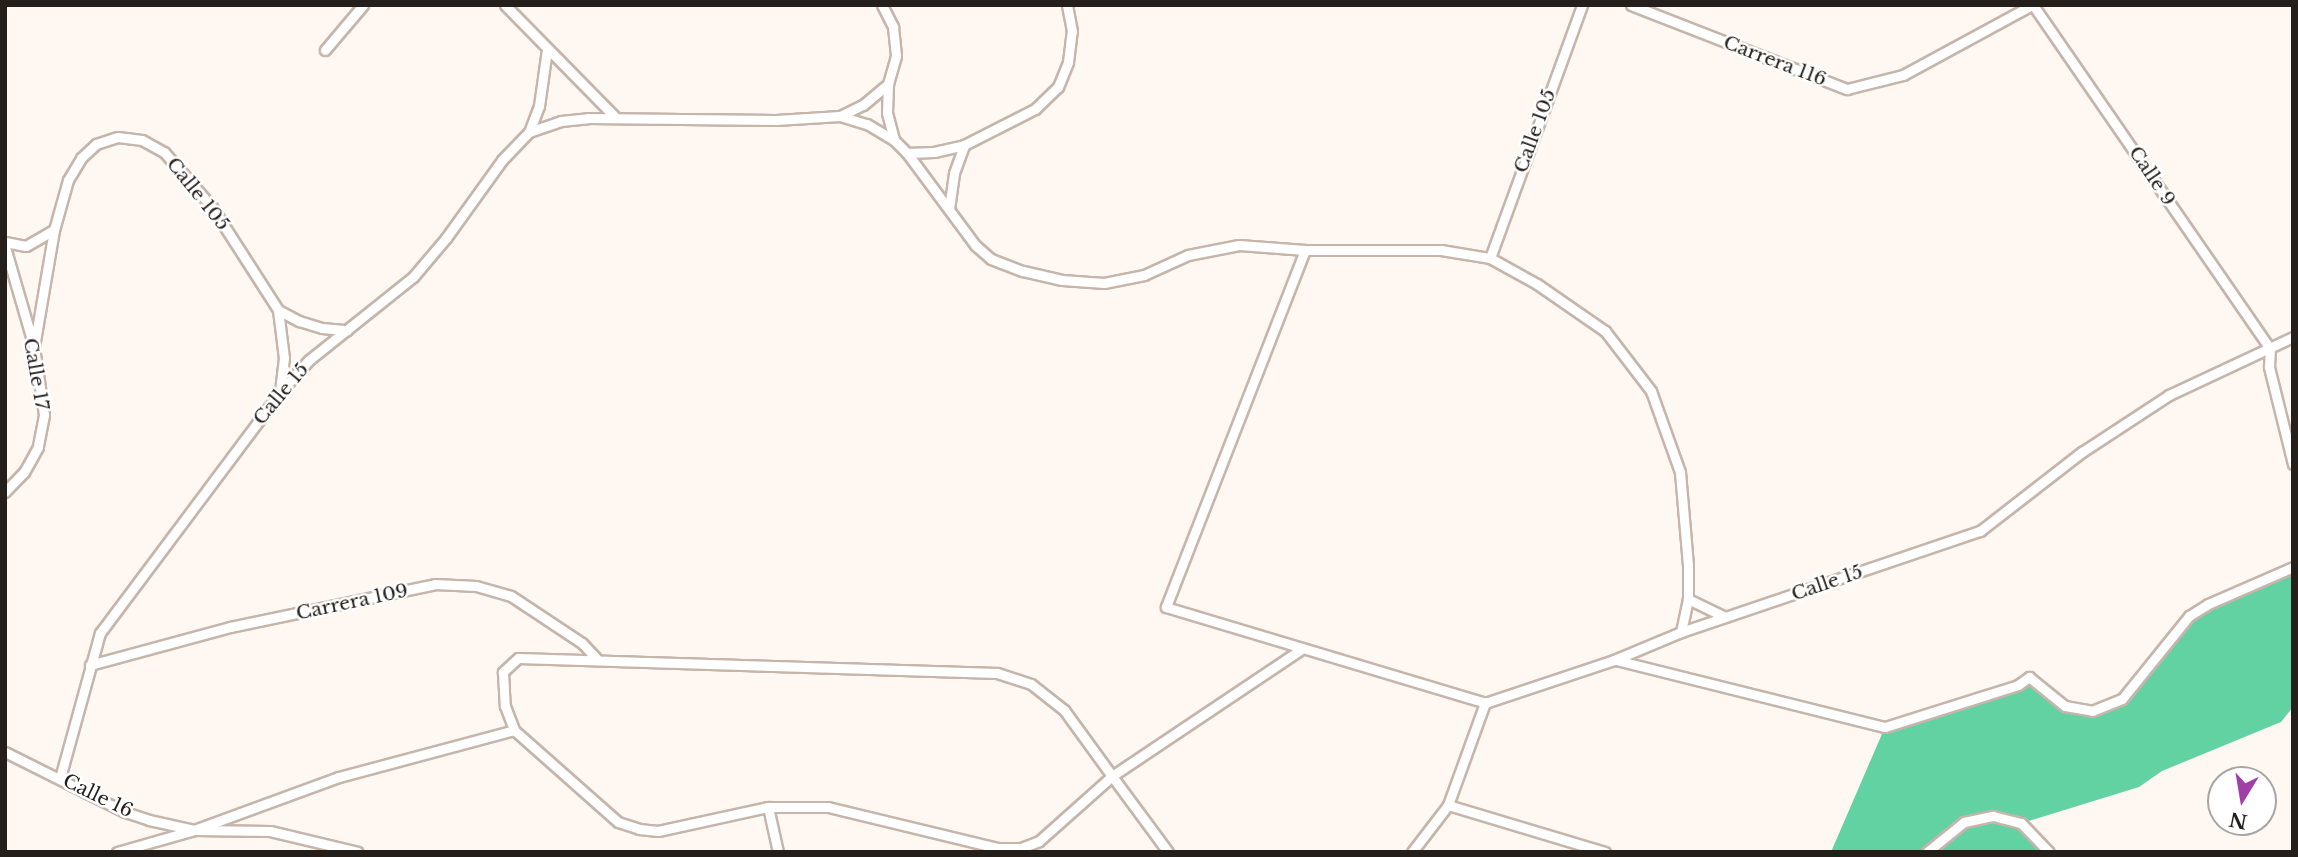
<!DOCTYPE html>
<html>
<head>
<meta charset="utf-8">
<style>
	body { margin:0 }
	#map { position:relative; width:2298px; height:857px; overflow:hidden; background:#fef7f2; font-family:"Libre Baskerville",serif }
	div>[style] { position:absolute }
	.forest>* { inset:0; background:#62d2a3 }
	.roads { filter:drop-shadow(2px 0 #c5b5aa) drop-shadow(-2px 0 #c5b5aa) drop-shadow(0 2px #c5b5aa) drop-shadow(0 -2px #c5b5aa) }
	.street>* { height:9px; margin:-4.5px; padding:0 4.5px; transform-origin:4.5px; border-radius:4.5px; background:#fff }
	span { translate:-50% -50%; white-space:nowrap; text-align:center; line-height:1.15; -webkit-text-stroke:5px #fff; paint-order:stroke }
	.street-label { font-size:19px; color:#241f1a }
	.frame { position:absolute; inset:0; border:7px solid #241f1a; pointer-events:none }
	.north { position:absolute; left:2207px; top:766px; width:70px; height:70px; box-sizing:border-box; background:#fff; border:2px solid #a7a5a3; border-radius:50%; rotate:191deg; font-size:19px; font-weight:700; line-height:28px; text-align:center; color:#241f1a }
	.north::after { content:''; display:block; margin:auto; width:24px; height:32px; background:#9f40a8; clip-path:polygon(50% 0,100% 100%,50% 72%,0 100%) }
</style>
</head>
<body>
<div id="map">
	<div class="forest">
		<div style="clip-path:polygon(2293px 567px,2293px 707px,2281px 722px,2162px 771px,2139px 787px,2022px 823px,2049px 852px,1831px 852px,1885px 727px,2029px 677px,2065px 706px,2092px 711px,2122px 698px,2189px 616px)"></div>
	</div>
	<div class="roads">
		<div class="street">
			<div style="left:505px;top:5px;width:156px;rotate:45.5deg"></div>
			<div style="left:882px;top:5px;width:25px;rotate:63deg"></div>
			<div style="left:893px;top:27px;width:29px;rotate:84deg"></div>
			<div style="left:896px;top:56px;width:29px;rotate:106deg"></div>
			<div style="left:888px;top:84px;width:29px;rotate:92deg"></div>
			<div style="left:887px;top:113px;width:28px;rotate:75deg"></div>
			<div style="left:1631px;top:5px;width:232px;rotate:21.3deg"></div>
			<div style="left:1847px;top:89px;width:58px;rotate:-14deg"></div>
			<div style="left:1903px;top:75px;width:147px;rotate:-28.5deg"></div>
			<div style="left:2033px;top:5px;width:417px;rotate:55.4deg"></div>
			<div style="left:325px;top:50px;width:59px;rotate:-49.8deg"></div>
			<div style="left:840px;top:116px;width:25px;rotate:-26deg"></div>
			<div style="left:863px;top:105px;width:33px;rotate:-40deg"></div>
			<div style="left:529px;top:132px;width:28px;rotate:-69deg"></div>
			<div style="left:539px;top:106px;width:58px;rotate:-82deg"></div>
			<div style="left:907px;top:153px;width:27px;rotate:-2deg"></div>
			<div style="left:934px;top:152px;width:31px;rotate:-13deg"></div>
			<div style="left:964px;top:145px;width:80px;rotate:-26.9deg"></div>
			<div style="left:1035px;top:109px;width:32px;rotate:-44deg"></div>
			<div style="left:1058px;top:87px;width:27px;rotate:-68deg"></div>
			<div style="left:1068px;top:62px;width:31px;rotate:-83deg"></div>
			<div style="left:1072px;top:31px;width:26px;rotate:-101deg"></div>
			<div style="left:949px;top:209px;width:36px;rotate:-82deg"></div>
			<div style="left:954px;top:173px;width:30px;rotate:-70deg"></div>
			<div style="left:5px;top:242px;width:21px;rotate:11deg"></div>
			<div style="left:26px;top:246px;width:32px;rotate:-30deg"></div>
			<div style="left:5px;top:247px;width:104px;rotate:73.8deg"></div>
			<div style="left:34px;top:347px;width:69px;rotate:81.6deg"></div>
			<div style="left:44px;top:415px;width:33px;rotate:101deg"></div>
			<div style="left:38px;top:447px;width:29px;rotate:119deg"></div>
			<div style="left:24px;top:472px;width:28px;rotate:134deg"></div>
			<div style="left:1305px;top:250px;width:383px;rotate:111.3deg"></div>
			<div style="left:1166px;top:607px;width:333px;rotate:16.7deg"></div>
			<div style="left:1490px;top:258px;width:269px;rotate:-70deg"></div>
			<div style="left:278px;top:310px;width:24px;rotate:28deg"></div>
			<div style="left:299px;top:321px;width:24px;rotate:17deg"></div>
			<div style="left:322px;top:328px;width:25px;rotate:5deg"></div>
			<div style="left:34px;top:347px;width:119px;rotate:-80.3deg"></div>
			<div style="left:54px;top:230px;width:52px;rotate:-74.4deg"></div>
			<div style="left:68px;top:180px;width:26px;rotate:-59deg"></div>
			<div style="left:81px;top:158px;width:21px;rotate:-43deg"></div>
			<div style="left:96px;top:144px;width:23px;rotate:-18deg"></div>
			<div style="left:118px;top:137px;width:24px;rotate:7deg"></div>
			<div style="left:142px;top:140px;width:25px;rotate:29deg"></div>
			<div style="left:164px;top:152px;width:73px;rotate:48.9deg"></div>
			<div style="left:212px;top:207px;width:122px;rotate:57.3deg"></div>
			<div style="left:278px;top:310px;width:48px;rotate:82.9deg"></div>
			<div style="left:284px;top:358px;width:34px;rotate:97deg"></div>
			<div style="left:2270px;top:348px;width:19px;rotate:93deg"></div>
			<div style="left:2269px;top:367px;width:100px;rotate:76.1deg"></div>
			<div style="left:1688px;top:599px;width:41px;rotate:25.9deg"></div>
			<div style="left:1616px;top:660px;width:277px;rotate:14deg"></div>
			<div style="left:1885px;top:727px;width:139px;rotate:-17.5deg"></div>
			<div style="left:2018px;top:685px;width:14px;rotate:-36deg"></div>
			<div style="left:2029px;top:677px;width:46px;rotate:38.9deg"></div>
			<div style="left:2065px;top:706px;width:27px;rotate:10deg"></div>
			<div style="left:2092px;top:711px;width:32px;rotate:-22deg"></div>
			<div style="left:2122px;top:699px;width:107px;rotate:-51.1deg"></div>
			<div style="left:2189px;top:616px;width:22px;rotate:-32deg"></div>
			<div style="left:2208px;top:604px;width:93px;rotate:-23.5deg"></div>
			<div style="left:90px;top:665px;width:145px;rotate:-15.2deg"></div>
			<div style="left:230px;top:627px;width:209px;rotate:-11.8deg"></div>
			<div style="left:435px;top:584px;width:41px;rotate:2.8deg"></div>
			<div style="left:476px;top:586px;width:36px;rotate:16deg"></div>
			<div style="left:511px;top:596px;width:85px;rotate:33.5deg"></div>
			<div style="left:582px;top:643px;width:22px;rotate:47deg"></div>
			<div style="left:1485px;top:703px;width:136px;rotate:-18.4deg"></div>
			<div style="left:1614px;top:660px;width:73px;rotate:-22.7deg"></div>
			<div style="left:1681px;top:632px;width:316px;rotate:-18.7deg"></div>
			<div style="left:1980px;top:531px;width:129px;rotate:-37.8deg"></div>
			<div style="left:2082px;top:452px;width:104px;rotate:-33.2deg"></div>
			<div style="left:2169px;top:395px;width:137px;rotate:-25.1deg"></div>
			<div style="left:5px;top:752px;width:134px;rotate:26.6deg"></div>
			<div style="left:125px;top:812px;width:25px;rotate:18deg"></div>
			<div style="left:149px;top:820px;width:46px;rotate:12.5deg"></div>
			<div style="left:194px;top:830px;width:76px;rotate:0.8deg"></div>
			<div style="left:270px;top:831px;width:90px;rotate:13.4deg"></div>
			<div style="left:60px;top:778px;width:150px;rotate:-74.6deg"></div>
			<div style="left:100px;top:633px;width:301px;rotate:-53.2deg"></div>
			<div style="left:280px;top:392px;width:43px;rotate:-47.8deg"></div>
			<div style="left:309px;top:360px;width:133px;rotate:-38.6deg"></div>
			<div style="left:413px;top:277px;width:51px;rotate:-49.8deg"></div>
			<div style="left:446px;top:238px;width:96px;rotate:-54.3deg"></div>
			<div style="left:502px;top:160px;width:39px;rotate:-46deg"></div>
			<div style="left:529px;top:132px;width:34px;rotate:-19deg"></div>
			<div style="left:561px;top:121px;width:27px;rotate:-6deg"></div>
			<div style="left:588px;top:118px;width:188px;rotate:0.6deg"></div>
			<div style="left:776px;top:120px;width:64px;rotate:-3.6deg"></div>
			<div style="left:840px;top:116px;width:28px;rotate:17deg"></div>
			<div style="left:867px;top:124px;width:31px;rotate:31deg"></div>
			<div style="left:894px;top:140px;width:18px;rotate:45deg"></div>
			<div style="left:907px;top:153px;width:114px;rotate:53.5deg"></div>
			<div style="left:975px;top:245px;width:21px;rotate:41deg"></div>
			<div style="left:991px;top:259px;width:34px;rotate:21deg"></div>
			<div style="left:1023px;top:271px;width:40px;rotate:13deg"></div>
			<div style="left:1062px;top:280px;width:42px;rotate:4.1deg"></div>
			<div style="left:1104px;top:283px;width:41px;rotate:-11.3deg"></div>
			<div style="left:1144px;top:275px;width:48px;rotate:-24.4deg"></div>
			<div style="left:1188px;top:255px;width:52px;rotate:-11.1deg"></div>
			<div style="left:1239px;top:245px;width:66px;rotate:4.3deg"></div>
			<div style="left:1305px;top:250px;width:136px"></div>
			<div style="left:1441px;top:250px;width:50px;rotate:9.3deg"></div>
			<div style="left:1490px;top:258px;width:54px;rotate:29deg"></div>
			<div style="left:1537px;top:284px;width:83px;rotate:34.7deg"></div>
			<div style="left:1605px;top:331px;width:76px;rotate:52.5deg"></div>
			<div style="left:1651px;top:391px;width:86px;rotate:70.3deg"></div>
			<div style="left:1680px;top:472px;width:93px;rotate:85.1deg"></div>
			<div style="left:1688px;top:565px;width:34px;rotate:90deg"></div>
			<div style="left:1688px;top:599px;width:34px;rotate:102deg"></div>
			<div style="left:1448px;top:805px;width:164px;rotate:16.7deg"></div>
			<div style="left:768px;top:807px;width:46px;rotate:77.5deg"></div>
			<div style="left:117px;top:852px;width:80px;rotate:-15.9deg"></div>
			<div style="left:194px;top:830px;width:154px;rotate:-20.1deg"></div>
			<div style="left:339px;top:777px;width:181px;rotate:-15deg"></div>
			<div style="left:1168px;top:852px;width:94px;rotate:-126.4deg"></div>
			<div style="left:1112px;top:776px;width:82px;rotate:-126deg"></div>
			<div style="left:1064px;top:710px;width:42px;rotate:-141.8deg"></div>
			<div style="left:1031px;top:684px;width:36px;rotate:-162deg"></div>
			<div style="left:997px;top:673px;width:479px;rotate:-178.2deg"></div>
			<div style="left:518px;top:658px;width:21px;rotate:137deg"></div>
			<div style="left:503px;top:672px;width:34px;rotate:87deg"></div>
			<div style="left:505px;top:706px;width:26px;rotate:69deg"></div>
			<div style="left:514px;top:730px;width:139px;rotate:41.5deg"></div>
			<div style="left:618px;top:822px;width:22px;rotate:18deg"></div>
			<div style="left:639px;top:829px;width:19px;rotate:6deg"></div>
			<div style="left:658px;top:831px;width:113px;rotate:-12.3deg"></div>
			<div style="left:768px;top:807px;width:60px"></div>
			<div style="left:828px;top:807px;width:174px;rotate:13.6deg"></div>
			<div style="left:997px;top:848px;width:24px"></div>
			<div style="left:1021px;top:848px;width:19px;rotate:-21deg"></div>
			<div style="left:1039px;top:841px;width:98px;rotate:-41.7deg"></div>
			<div style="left:1112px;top:776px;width:229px;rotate:-33.8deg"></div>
			<div style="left:1412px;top:852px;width:59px;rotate:-52.5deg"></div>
			<div style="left:1448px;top:805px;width:109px;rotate:-70.1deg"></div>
			<div style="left:1927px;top:852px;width:48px;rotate:-39deg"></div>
			<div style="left:1964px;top:822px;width:30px;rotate:-12deg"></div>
			<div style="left:1993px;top:816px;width:29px;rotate:14deg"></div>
			<div style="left:2021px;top:823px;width:40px;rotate:46deg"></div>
		</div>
	</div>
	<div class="street-label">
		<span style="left:1775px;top:61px;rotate:21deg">Carrera 116</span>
		<span style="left:1535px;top:131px;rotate:-70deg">Calle 105</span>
		<span style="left:2152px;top:176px;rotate:56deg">Calle 9</span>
		<span style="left:198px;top:194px;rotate:51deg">Calle 105</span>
		<span style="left:36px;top:374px;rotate:80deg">Calle 17</span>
		<span style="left:281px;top:394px;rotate:-50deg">Calle 15</span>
		<span style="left:1827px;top:583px;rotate:-19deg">Calle 15</span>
		<span style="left:352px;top:602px;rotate:-12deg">Carrera 109</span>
		<span style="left:98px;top:796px;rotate:26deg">Calle 16</span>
	</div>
	<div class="frame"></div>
	<div class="north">N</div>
</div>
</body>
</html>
